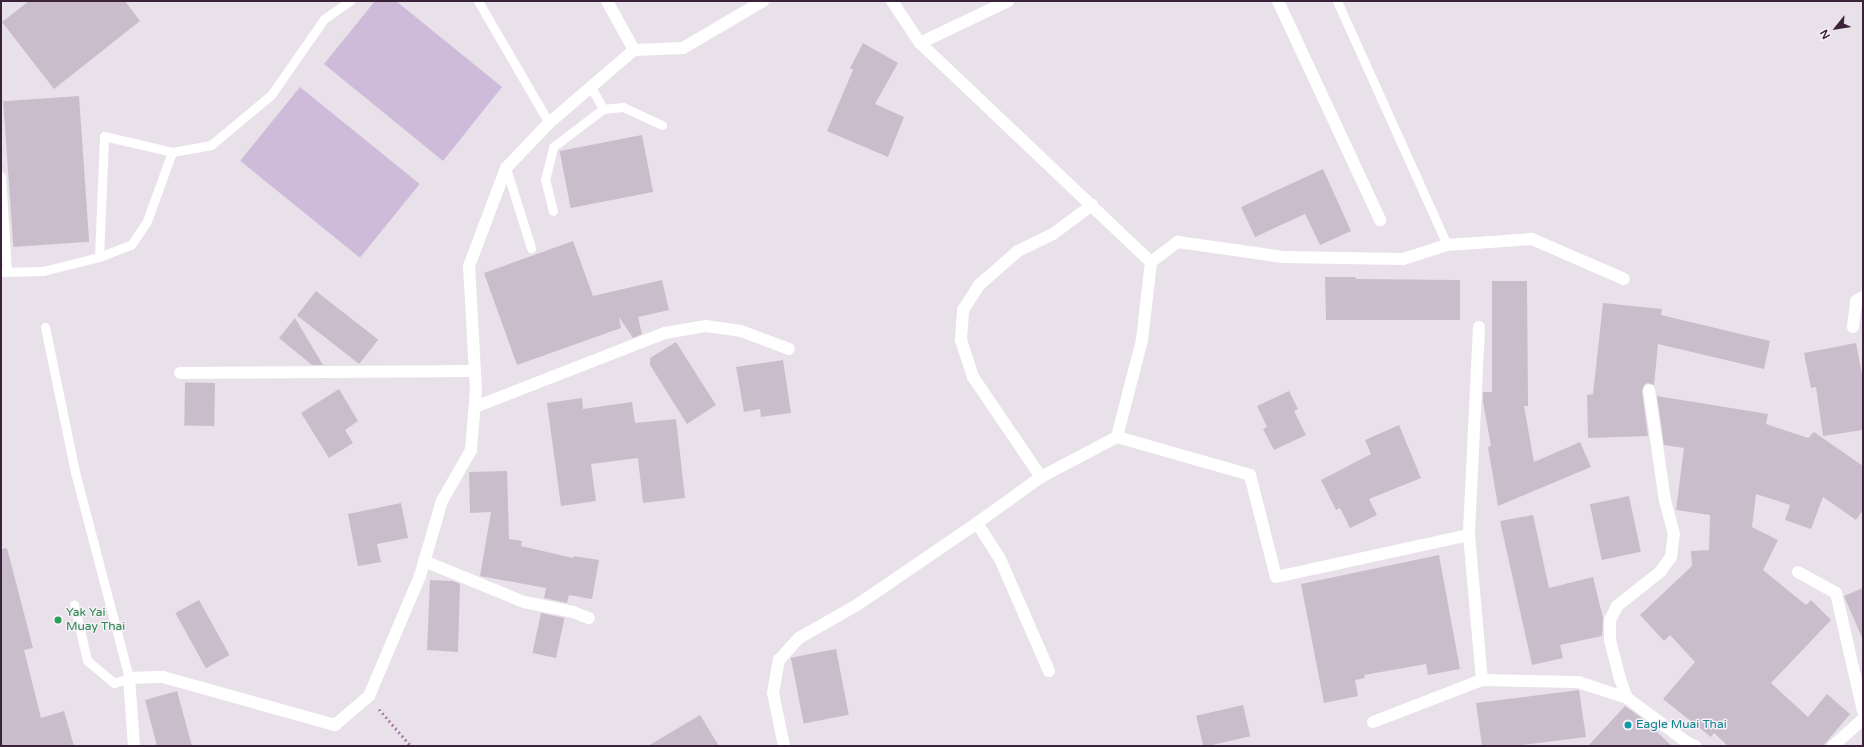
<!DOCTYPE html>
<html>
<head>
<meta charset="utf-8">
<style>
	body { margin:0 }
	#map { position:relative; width:1864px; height:747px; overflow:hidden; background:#e9e1ea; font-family:"Varela Round",sans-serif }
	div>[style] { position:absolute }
	.green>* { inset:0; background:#cebbda; transform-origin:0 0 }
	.building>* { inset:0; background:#c9bdcb; transform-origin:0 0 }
	.path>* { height:2.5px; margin-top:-1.25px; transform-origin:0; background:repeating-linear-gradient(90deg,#ac83ab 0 2px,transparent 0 5px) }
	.lane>* { height:9px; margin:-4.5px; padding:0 4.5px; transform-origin:4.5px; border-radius:4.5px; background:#fff }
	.street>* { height:12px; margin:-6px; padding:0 6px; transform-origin:6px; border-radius:6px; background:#fff }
	.dots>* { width:11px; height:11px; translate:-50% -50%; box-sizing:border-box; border:2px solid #f6f1f7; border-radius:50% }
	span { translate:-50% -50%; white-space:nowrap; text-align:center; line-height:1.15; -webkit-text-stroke:3px #f6f1f7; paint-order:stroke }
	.leisure-label { font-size:12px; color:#27864d }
	.left { translate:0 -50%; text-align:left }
	.culture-label { font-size:12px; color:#0d838f }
	.frame { position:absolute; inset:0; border:2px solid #3a2238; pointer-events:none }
	.north { position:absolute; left:1816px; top:8px; width:40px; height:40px; -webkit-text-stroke:3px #f6f1f7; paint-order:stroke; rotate:240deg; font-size:11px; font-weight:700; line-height:16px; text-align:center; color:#3a2238 }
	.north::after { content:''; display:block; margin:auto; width:14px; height:18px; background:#3a2238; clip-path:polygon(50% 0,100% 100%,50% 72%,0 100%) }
</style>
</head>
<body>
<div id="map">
	<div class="green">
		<div style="clip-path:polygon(375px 1px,396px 1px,502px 87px,443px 161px,324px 64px)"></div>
		<div style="left:300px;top:87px;width:154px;height:95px;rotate:39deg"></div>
	</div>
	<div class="building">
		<div style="clip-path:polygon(29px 1px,125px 1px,140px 21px,54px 89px,2px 22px)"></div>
		<div style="clip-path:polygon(863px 43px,898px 63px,875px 104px,904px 117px,888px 157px,827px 131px,853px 70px,850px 68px)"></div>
		<div style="left:79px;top:96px;width:146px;height:76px;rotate:86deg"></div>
		<div style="left:642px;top:135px;width:58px;height:84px;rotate:79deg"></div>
		<div style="clip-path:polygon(1323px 169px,1351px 231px,1320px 245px,1305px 214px,1255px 237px,1241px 207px)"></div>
		<div style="clip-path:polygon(573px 241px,593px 296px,662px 280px,669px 310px,638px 317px,642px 334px,633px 338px,619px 317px,621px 328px,517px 365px,484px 273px)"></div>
		<div style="clip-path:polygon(1325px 277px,1355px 277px,1356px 279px,1460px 280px,1460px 320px,1326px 320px)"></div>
		<div style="clip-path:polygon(1492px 281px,1527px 281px,1528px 406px,1524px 406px,1534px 462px,1580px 442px,1591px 467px,1498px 506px,1488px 447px,1491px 446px,1483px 402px,1483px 392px,1492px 392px)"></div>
		<div style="left:316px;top:291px;width:79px;height:31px;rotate:38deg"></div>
		<div style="clip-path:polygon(1603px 303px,1662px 309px,1661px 315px,1770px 341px,1764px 369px,1658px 344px,1654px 385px,1648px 383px,1645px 384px,1642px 391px,1648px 436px,1588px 438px,1587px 395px,1593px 394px)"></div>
		<div style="clip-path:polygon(295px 318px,323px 365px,312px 365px,279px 338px)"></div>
		<div style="clip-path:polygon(676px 342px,716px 405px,687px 424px,650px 365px,650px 358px)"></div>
		<div style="clip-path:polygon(1856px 343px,1863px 379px,1863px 430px,1823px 436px,1816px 387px,1811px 388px,1804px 353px)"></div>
		<div style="clip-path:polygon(783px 360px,791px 413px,761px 417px,760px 409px,744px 412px,736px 367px)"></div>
		<div style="left:215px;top:383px;width:43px;height:30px;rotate:91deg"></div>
		<div style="clip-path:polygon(339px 389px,358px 421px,345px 430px,353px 443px,329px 458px,301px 413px)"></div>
		<div style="clip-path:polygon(1289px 391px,1298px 409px,1294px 411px,1306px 435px,1274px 450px,1263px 429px,1267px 427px,1257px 406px)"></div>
		<div style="clip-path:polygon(1657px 396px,1768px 414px,1766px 424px,1808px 438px,1814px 432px,1863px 466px,1863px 510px,1856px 520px,1823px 497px,1811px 529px,1785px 520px,1790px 505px,1756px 494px,1752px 527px,1778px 540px,1763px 570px,1806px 605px,1811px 600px,1831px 620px,1771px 683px,1808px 717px,1827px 694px,1850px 714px,1823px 746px,1728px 746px,1714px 733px,1711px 737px,1663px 699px,1695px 662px,1670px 635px,1664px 641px,1640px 615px,1692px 566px,1691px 551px,1709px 550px,1710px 515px,1676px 510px,1684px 448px,1664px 445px)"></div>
		<div style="clip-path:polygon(582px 398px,583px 409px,632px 402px,635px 423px,676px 419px,685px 498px,643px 503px,638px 458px,591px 464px,596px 501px,561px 506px,547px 403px)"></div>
		<div style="clip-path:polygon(1399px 425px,1421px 478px,1369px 499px,1377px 515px,1350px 528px,1340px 508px,1336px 510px,1321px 480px,1371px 454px,1365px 440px)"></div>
		<div style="clip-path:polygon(507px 471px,509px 539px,522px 541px,521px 546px,573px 558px,574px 556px,599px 560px,592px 599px,569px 595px,567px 603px,544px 598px,546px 588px,480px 576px,491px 512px,470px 513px,469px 472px)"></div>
		<div style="left:1629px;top:496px;width:57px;height:40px;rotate:78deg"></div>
		<div style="clip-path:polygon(401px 503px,408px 538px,377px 544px,381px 562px,358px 566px,348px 514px)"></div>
		<div style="clip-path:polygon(1533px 515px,1549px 588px,1593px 577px,1603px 618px,1602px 636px,1560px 645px,1563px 658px,1532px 665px,1500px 521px)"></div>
		<div style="clip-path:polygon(7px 548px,33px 648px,24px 650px,41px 718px,64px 711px,74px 746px,1px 746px,1px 549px)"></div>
		<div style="clip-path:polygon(1439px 555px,1460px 669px,1428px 675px,1426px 664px,1364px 675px,1365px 678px,1355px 680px,1358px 696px,1324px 703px,1301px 584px)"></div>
		<div style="clip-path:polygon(430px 580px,453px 581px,460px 584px,458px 652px,427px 650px)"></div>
		<div style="clip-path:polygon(1863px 588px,1863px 640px,1844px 596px)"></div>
		<div style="left:199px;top:600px;width:63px;height:27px;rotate:61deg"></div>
		<div style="left:541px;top:613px;width:24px;height:41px;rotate:12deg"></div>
		<div style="left:836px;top:649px;width:67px;height:46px;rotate:79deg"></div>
		<div style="clip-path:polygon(1579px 690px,1586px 737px,1514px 746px,1482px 746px,1476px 703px)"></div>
		<div style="clip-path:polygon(177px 691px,192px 746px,157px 746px,145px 700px)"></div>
		<div style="left:1243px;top:705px;width:32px;height:48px;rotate:77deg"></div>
		<div style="clip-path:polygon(1625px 706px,1643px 719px,1672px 746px,1588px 746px)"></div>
		<div style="clip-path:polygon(700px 715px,719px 746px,648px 746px)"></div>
	</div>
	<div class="path">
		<div style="left:379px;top:709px;width:49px;rotate:49.1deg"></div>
	</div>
	<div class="lane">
		<div style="left:478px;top:1px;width:141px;rotate:59.8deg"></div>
		<div style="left:1337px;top:1px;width:268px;rotate:65.7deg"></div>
		<div style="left:591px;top:87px;width:25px;rotate:61deg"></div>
		<div style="left:603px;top:109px;width:20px;rotate:-6deg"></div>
		<div style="left:623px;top:107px;width:43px;rotate:24.8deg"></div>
		<div style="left:506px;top:168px;width:84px;rotate:72.6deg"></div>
		<div style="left:1px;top:176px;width:96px;rotate:86.4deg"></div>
		<div style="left:553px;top:211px;width:32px;rotate:-104deg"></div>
		<div style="left:545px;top:180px;width:34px;rotate:-76deg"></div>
		<div style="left:553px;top:147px;width:63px;rotate:-37.2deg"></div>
		<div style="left:99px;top:257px;width:121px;rotate:-87.6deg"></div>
		<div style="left:104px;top:136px;width:70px;rotate:13.2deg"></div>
		<div style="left:1px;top:272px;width:42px;rotate:-1.4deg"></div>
		<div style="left:43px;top:271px;width:58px;rotate:-14deg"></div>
		<div style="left:99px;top:257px;width:34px;rotate:-21deg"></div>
		<div style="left:131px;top:245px;width:29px;rotate:-56deg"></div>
		<div style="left:147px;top:221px;width:73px;rotate:-70.1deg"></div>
		<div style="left:172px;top:152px;width:40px;rotate:-10deg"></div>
		<div style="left:211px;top:145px;width:78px;rotate:-39.8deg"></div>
		<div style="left:271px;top:95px;width:93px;rotate:-55.1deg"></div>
		<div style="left:324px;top:19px;width:32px;rotate:-35deg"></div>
		<div style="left:45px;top:327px;width:148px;rotate:78.3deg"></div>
		<div style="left:75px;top:472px;width:213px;rotate:75.3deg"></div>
		<div style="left:129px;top:678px;width:16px;rotate:162deg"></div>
		<div style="left:114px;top:683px;width:35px;rotate:-140deg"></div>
		<div style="left:87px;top:660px;width:57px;rotate:-103.1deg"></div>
	</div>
	<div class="street">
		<div style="left:607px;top:1px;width:56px;rotate:61.1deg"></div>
		<div style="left:892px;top:1px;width:50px;rotate:56.3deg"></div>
		<div style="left:920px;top:43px;width:318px;rotate:43.5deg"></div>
		<div style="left:1151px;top:262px;width:79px;rotate:96.6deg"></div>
		<div style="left:1142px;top:340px;width:100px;rotate:104.5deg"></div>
		<div style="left:1278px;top:1px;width:242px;rotate:65deg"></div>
		<div style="left:920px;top:43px;width:98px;rotate:-25.5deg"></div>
		<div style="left:1151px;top:262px;width:34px;rotate:-37deg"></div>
		<div style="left:1178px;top:242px;width:106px;rotate:8.1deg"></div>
		<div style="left:1283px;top:257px;width:120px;rotate:1deg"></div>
		<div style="left:1403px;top:259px;width:46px;rotate:-17.7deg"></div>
		<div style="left:1447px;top:245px;width:85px;rotate:-4deg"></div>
		<div style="left:1532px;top:239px;width:100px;rotate:23.5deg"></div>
		<div style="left:1479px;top:327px;width:208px;rotate:92.8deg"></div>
		<div style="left:1469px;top:535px;width:146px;rotate:84.9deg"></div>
		<div style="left:1853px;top:327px;width:26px;rotate:-83deg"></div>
		<div style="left:1856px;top:301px;width:8px;rotate:-30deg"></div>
		<div style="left:180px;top:373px;width:295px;rotate:-0.4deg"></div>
		<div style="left:475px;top:407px;width:204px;rotate:-21.3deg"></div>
		<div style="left:665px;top:333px;width:42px;rotate:-9.7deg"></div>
		<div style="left:706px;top:326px;width:35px;rotate:8deg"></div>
		<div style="left:741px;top:331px;width:51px;rotate:20.6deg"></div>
		<div style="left:1041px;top:477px;width:121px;rotate:-124.2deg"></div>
		<div style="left:973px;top:377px;width:39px;rotate:-108deg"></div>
		<div style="left:961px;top:340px;width:30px;rotate:-86deg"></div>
		<div style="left:963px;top:310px;width:30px;rotate:-57deg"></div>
		<div style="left:979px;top:285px;width:52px;rotate:-41.1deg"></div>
		<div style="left:1018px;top:251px;width:39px;rotate:-26deg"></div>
		<div style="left:1053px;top:234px;width:49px;rotate:-36.6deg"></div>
		<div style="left:424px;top:561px;width:108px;rotate:22.3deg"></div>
		<div style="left:524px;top:602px;width:50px;rotate:11.5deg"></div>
		<div style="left:573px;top:612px;width:17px;rotate:21deg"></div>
		<div style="left:1798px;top:572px;width:43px;rotate:28.9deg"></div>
		<div style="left:1836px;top:593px;width:121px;rotate:77.1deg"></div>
		<div style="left:1049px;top:671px;width:122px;rotate:-113.6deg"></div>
		<div style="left:1000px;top:559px;width:43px;rotate:-122.6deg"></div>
		<div style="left:977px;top:523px;width:79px;rotate:-35.7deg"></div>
		<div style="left:1041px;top:477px;width:86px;rotate:-27.8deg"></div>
		<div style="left:1117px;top:437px;width:138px;rotate:15.9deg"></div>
		<div style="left:1250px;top:475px;width:105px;rotate:75.7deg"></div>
		<div style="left:1276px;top:577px;width:198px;rotate:-12.3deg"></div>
		<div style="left:1627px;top:698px;width:20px;rotate:-110deg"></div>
		<div style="left:1620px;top:679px;width:40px;rotate:-104.4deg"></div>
		<div style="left:1610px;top:640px;width:20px;rotate:-90deg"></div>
		<div style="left:1610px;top:620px;width:16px;rotate:-63deg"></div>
		<div style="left:1617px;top:606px;width:55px;rotate:-38.3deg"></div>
		<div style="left:1660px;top:572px;width:19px;rotate:-54deg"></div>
		<div style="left:1671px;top:557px;width:23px;rotate:-83deg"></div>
		<div style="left:1674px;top:534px;width:34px;rotate:-105deg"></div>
		<div style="left:1665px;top:501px;width:112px;rotate:-98.2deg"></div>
		<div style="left:1373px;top:722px;width:117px;rotate:-21.1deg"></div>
		<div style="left:1482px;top:680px;width:96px;rotate:1.2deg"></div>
		<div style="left:1578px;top:682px;width:52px;rotate:18.1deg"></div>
		<div style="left:1627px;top:698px;width:76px;rotate:36.4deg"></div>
		<div style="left:1688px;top:743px;width:8px;rotate:23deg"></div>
		<div style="left:134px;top:746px;width:68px;rotate:-94.2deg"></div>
		<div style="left:129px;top:678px;width:34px;rotate:-2deg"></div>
		<div style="left:163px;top:677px;width:179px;rotate:15.6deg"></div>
		<div style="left:335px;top:725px;width:45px;rotate:-40.5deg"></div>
		<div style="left:369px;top:696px;width:130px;rotate:-67deg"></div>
		<div style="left:420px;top:576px;width:78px;rotate:-73.7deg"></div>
		<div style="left:442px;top:501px;width:59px;rotate:-60.4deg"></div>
		<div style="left:471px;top:450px;width:60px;rotate:-85.2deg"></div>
		<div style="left:476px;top:390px;width:124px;rotate:-93.2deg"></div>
		<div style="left:469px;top:266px;width:105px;rotate:-69.3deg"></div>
		<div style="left:506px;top:168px;width:62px;rotate:-46.3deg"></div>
		<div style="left:549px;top:123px;width:112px;rotate:-40.7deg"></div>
		<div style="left:634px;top:50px;width:49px;rotate:-2.3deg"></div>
		<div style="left:683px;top:48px;width:93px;rotate:-30.4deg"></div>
		<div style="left:784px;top:746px;width:54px;rotate:-101.7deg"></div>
		<div style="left:773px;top:693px;width:34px;rotate:-80deg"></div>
		<div style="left:779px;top:660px;width:30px;rotate:-48deg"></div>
		<div style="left:799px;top:638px;width:67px;rotate:-29.6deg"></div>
		<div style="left:857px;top:605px;width:145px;rotate:-34.3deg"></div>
		<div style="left:1833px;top:746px;width:40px;rotate:-42deg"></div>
	</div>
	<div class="dots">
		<div style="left:58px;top:620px;background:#2e9e5b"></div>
		<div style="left:1628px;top:725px;background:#0f9aa8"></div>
	</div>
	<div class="leisure-label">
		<span class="left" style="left:66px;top:620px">Yak Yai<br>Muay Thai</span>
	</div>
	<div class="culture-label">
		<span class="left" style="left:1636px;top:725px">Eagle Muai Thai</span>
	</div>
	<div class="frame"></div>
	<div class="north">N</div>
</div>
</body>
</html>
